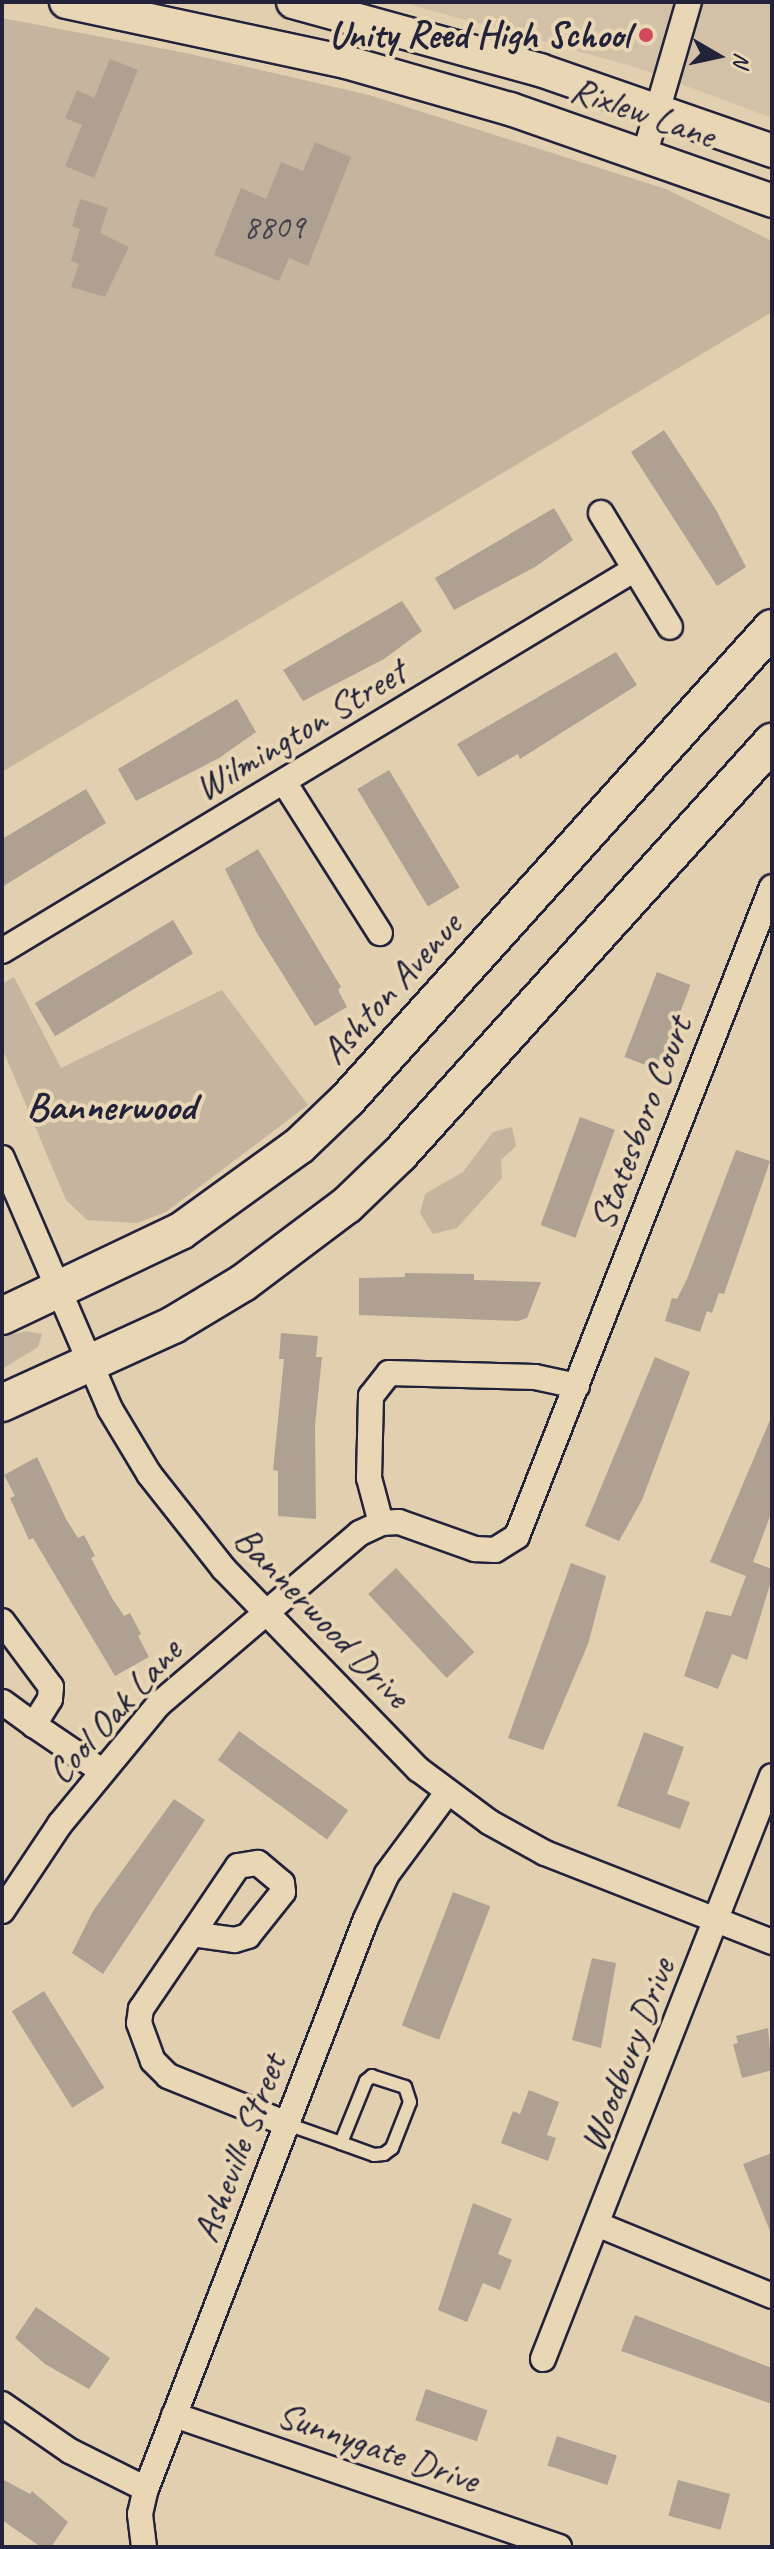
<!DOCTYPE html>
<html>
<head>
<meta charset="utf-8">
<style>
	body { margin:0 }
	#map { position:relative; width:774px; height:2549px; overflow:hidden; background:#e1cfaf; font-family:Caveat,sans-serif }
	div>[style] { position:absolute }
	.built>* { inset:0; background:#d2c1a6 }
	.green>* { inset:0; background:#c5b59e }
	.building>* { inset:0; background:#afa191; transform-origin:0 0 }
	.roads { filter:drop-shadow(2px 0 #22223b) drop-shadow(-2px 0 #22223b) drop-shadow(0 2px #22223b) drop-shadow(0 -2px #22223b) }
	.service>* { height:12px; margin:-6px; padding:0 6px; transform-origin:6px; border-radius:6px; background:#e9d6b4 }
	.minor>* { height:24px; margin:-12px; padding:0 12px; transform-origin:12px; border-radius:12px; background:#e9d6b4 }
	.tertiary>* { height:32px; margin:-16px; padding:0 16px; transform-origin:16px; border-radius:16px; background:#e9d6b4 }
	.secondary>* { height:36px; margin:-18px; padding:0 18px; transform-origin:18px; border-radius:18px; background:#e9d6b4 }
	.dots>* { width:22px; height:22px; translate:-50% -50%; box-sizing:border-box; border:4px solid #e9d6b4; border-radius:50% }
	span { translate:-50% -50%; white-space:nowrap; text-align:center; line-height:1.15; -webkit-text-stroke:8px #e9d6b4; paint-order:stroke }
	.number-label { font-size:34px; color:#454250 }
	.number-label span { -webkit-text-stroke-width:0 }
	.poi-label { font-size:38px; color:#22223b; font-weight:700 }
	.right { translate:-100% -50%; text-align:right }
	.street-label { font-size:38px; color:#22223b }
	.neighbourhood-label { font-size:40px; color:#22223b; font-weight:700 }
	.frame { position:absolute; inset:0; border:4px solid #22223b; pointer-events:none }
	.north { position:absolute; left:678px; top:16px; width:80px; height:80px; -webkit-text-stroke:6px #e9d6b4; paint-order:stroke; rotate:99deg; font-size:22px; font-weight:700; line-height:32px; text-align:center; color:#22223b }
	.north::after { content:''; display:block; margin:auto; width:28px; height:36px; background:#22223b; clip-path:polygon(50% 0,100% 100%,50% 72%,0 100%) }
</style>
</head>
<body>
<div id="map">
	<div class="built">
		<div style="clip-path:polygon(401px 2px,772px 2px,772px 118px,638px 68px)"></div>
	</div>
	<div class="green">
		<div style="clip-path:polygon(2px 18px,186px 53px,369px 95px,666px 189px,772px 241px,772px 312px,2px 772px)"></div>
		<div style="clip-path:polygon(14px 977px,61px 1068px,222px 990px,308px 1105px,166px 1212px,137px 1223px,87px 1220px,66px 1200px,2px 1048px,2px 984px)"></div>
		<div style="clip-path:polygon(512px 1127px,516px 1146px,501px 1160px,502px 1178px,457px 1228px,433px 1234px,420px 1213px,425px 1194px,463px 1172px,493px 1132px)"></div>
		<div style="clip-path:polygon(26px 1331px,42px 1334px,38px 1347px,2px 1369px,2px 1337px)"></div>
	</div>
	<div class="building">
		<div style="clip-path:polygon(110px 59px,138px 70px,94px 178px,65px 166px,82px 125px,65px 118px,77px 90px,94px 98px)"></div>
		<div style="clip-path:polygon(315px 142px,351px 157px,308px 266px,289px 258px,279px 281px,214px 255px,241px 188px,266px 199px,281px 162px,303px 171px)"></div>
		<div style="clip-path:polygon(80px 199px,108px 208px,100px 233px,129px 247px,105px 297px,71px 287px,79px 264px,71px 261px,80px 229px,72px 226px)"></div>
		<div style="clip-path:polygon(664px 430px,715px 508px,746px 567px,717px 586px,631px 452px)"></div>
		<div style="clip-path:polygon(554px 508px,573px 540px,535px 567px,454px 610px,435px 578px)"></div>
		<div style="clip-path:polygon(402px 601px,422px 631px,384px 659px,303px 701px,283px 670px)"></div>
		<div style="clip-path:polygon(616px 652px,637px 685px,520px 759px,518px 754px,478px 777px,457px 744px)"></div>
		<div style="clip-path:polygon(237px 699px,256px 732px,219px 758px,136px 801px,118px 769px)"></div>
		<div style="left:389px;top:770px;width:137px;height:37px;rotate:59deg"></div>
		<div style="clip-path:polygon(86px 789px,106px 823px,2px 887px,2px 839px)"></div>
		<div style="clip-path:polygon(258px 849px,341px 987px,338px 990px,347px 1007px,315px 1026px,257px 933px,225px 869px)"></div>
		<div style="left:173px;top:920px;width:39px;height:161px;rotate:59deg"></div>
		<div style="left:657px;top:972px;width:36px;height:91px;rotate:21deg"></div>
		<div style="left:580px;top:1117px;width:37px;height:115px;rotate:20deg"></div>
		<div style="clip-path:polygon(736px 1150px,770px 1161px,724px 1294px,719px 1293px,712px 1313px,707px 1311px,700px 1332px,665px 1321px,672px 1298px,677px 1299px,687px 1279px)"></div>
		<div style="clip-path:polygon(405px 1273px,474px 1274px,474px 1280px,541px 1282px,527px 1318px,518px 1321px,359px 1315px,359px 1278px,405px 1277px)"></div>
		<div style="clip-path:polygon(281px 1333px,318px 1336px,316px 1357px,322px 1357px,315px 1425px,316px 1519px,278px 1516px,278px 1471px,273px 1470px,284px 1359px,279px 1359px)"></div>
		<div style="clip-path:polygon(655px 1357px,690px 1372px,642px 1500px,619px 1541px,585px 1526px)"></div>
		<div style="clip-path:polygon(770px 1420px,772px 1511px,753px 1562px,772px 1569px,772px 1578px,747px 1660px,732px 1654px,718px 1689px,684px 1676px,706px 1611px,731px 1616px,746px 1576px,710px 1562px)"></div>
		<div style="clip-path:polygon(37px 1457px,66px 1519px,78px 1538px,84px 1535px,95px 1556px,91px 1558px,112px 1598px,124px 1616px,130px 1613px,141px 1634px,138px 1636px,149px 1657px,115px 1676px,33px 1538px,29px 1540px,10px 1498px,15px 1496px,4px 1475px)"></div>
		<div style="clip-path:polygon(571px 1563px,606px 1576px,588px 1644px,543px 1750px,508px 1738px)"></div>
		<div style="left:396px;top:1568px;width:115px;height:38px;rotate:47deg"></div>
		<div style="left:239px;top:1731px;width:135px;height:36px;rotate:36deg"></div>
		<div style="clip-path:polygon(644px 1732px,684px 1747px,667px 1794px,690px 1802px,680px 1829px,617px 1806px)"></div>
		<div style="clip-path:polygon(174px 1799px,205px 1820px,103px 1974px,72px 1953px,93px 1911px)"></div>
		<div style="left:453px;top:1892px;width:40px;height:143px;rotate:21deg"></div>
		<div style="clip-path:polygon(592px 1958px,616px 1963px,601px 2048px,572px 2040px)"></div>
		<div style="left:44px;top:1991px;width:114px;height:38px;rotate:58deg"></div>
		<div style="clip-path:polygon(768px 2028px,772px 2070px,742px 2078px,733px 2044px,738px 2043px,736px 2036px)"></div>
		<div style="clip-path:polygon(529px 2090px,559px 2102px,547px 2135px,556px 2138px,548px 2161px,501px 2143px,513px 2111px,520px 2114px)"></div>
		<div style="clip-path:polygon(772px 2153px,772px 2231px,770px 2231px,743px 2164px)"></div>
		<div style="clip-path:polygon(473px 2203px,512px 2219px,498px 2254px,512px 2260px,500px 2290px,483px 2283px,467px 2322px,438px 2310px)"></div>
		<div style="clip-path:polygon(36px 2307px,110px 2358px,89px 2389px,45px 2364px,15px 2338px)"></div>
		<div style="clip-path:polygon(635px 2315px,772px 2368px,772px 2404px,621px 2351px)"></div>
		<div style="left:426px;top:2389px;width:65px;height:33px;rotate:19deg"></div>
		<div style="left:557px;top:2436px;width:63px;height:31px;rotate:18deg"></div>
		<div style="clip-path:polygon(2px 2479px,30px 2494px,32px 2491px,68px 2522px,51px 2547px,41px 2547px,2px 2520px)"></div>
		<div style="left:678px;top:2480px;width:54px;height:37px;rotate:15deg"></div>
	</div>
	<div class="roads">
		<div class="service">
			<div style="left:287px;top:2124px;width:57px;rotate:19.4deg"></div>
			<div style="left:341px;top:2143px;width:35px;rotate:20deg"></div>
			<div style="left:374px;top:2155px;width:10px;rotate:-6deg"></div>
			<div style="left:384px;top:2154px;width:10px;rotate:-37deg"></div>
			<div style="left:392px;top:2148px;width:49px;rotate:-68.6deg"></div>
			<div style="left:410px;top:2102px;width:16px;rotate:-108deg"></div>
			<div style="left:405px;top:2087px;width:35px;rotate:-162deg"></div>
			<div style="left:372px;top:2076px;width:8px;rotate:140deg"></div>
			<div style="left:366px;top:2081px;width:67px;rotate:112deg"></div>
		</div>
		<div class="minor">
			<div style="left:645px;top:153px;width:157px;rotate:-73.8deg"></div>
			<div style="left:601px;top:513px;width:133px;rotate:58.8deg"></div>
			<div style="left:284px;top:782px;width:179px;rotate:57.6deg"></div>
			<div style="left:2px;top:951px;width:739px;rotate:-31.11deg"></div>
			<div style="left:2px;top:1158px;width:273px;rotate:66.7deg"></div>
			<div style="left:110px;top:1409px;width:76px;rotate:59deg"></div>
			<div style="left:149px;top:1474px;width:121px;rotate:51.7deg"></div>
			<div style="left:224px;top:1569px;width:279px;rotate:45.9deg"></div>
			<div style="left:418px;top:1769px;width:89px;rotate:36.7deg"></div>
			<div style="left:489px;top:1822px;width:64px;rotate:29deg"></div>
			<div style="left:545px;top:1853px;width:244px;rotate:21.4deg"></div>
			<div style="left:381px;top:1523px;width:47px;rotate:-104.9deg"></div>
			<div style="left:369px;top:1478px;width:82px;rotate:-88.6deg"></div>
			<div style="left:371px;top:1396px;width:29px;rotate:-52deg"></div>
			<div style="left:389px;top:1373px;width:146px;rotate:1.6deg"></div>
			<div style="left:535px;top:1377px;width:43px;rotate:12.1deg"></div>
			<div style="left:2px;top:1621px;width:82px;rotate:53.4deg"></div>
			<div style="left:51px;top:1687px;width:12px;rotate:95deg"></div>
			<div style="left:50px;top:1699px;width:31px;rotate:122deg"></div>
			<div style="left:34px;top:1725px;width:39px;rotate:-144deg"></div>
			<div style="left:34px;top:1725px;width:82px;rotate:34.1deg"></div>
			<div style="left:2px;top:1911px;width:105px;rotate:-56.3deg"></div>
			<div style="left:60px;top:1824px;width:156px;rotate:-50.5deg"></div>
			<div style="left:159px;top:1704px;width:264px;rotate:-40.4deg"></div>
			<div style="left:360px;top:1533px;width:23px;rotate:-25deg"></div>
			<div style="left:381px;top:1523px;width:18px;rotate:-3deg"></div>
			<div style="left:399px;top:1522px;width:81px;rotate:19.6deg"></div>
			<div style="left:475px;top:1549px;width:20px;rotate:3deg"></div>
			<div style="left:495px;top:1550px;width:26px;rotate:-32deg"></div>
			<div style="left:517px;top:1536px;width:697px;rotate:-68.55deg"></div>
			<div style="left:192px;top:1934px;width:82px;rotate:-55.9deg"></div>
			<div style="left:238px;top:1866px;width:20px;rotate:-9deg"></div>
			<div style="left:258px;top:1863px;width:31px;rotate:40deg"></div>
			<div style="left:282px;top:1883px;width:9px;rotate:84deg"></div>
			<div style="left:283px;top:1892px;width:56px;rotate:128.5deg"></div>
			<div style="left:248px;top:1936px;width:14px;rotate:163deg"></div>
			<div style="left:235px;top:1940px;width:43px;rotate:-172.1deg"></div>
			<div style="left:192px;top:1934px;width:91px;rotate:124.2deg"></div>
			<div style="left:141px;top:2009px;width:14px;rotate:98deg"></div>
			<div style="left:139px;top:2023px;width:40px;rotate:69.8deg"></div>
			<div style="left:153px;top:2061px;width:21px;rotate:45deg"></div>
			<div style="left:168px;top:2076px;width:128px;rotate:22deg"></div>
			<div style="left:599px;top:2225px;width:187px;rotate:22.3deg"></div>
			<div style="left:543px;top:2359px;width:626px;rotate:-68.56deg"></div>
			<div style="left:2px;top:2404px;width:83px;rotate:34.7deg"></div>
			<div style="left:70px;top:2451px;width:85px;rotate:26.6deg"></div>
			<div style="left:174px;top:2415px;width:407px;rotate:18.9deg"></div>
			<div style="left:144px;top:2547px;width:33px;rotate:-97deg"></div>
			<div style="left:140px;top:2514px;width:26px;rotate:-77deg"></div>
			<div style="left:146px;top:2489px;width:611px;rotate:-68.9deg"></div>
			<div style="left:366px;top:1919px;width:50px;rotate:-65deg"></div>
			<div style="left:387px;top:1874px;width:101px;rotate:-53.5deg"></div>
		</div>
		<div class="tertiary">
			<div style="left:66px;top:2px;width:286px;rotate:12.1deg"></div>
			<div style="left:346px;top:62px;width:171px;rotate:16deg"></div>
			<div style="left:510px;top:109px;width:278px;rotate:19.3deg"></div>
			<div style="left:293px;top:2px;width:256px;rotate:15.4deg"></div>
			<div style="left:540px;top:70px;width:246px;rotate:19.2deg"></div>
		</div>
		<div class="secondary">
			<div style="left:2px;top:1316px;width:198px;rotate:-25.4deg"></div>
			<div style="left:181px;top:1231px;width:145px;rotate:-35.8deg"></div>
			<div style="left:299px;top:1146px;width:66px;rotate:-43.8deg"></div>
			<div style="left:347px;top:1100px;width:635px;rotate:-48deg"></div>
			<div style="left:2px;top:1403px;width:188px;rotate:-24.5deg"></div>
			<div style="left:173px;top:1325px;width:82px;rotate:-31deg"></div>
			<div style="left:243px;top:1283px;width:130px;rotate:-36.9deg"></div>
			<div style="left:347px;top:1205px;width:72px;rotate:-43.9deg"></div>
			<div style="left:399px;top:1155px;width:557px;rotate:-47.91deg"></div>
		</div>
	</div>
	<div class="dots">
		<div style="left:646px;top:35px;background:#d1495b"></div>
	</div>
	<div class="number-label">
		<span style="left:274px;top:227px">8809</span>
	</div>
	<div class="poi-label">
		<span class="right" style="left:630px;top:35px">Unity Reed High School</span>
	</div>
	<div class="street-label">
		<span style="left:643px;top:112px;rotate:19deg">Rixlew Lane</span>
		<span style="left:300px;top:730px;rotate:-31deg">Wilmington Street</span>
		<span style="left:391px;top:988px;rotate:-48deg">Ashton Avenue</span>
		<span style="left:640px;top:1123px;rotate:-69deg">Statesboro Court</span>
		<span style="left:322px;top:1617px;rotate:46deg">Bannerwood Drive</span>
		<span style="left:114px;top:1711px;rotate:-48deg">Cool Oak Lane</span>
		<span style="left:627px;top:2055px;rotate:-69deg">Woodbury Drive</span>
		<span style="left:239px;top:2148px;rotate:-69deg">Asheville Street</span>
		<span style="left:378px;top:2447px;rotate:19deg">Sunnygate Drive</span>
	</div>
	<div class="neighbourhood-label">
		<span style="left:111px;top:1106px">Bannerwood</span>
	</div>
	<div class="frame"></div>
	<div class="north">N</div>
</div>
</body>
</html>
